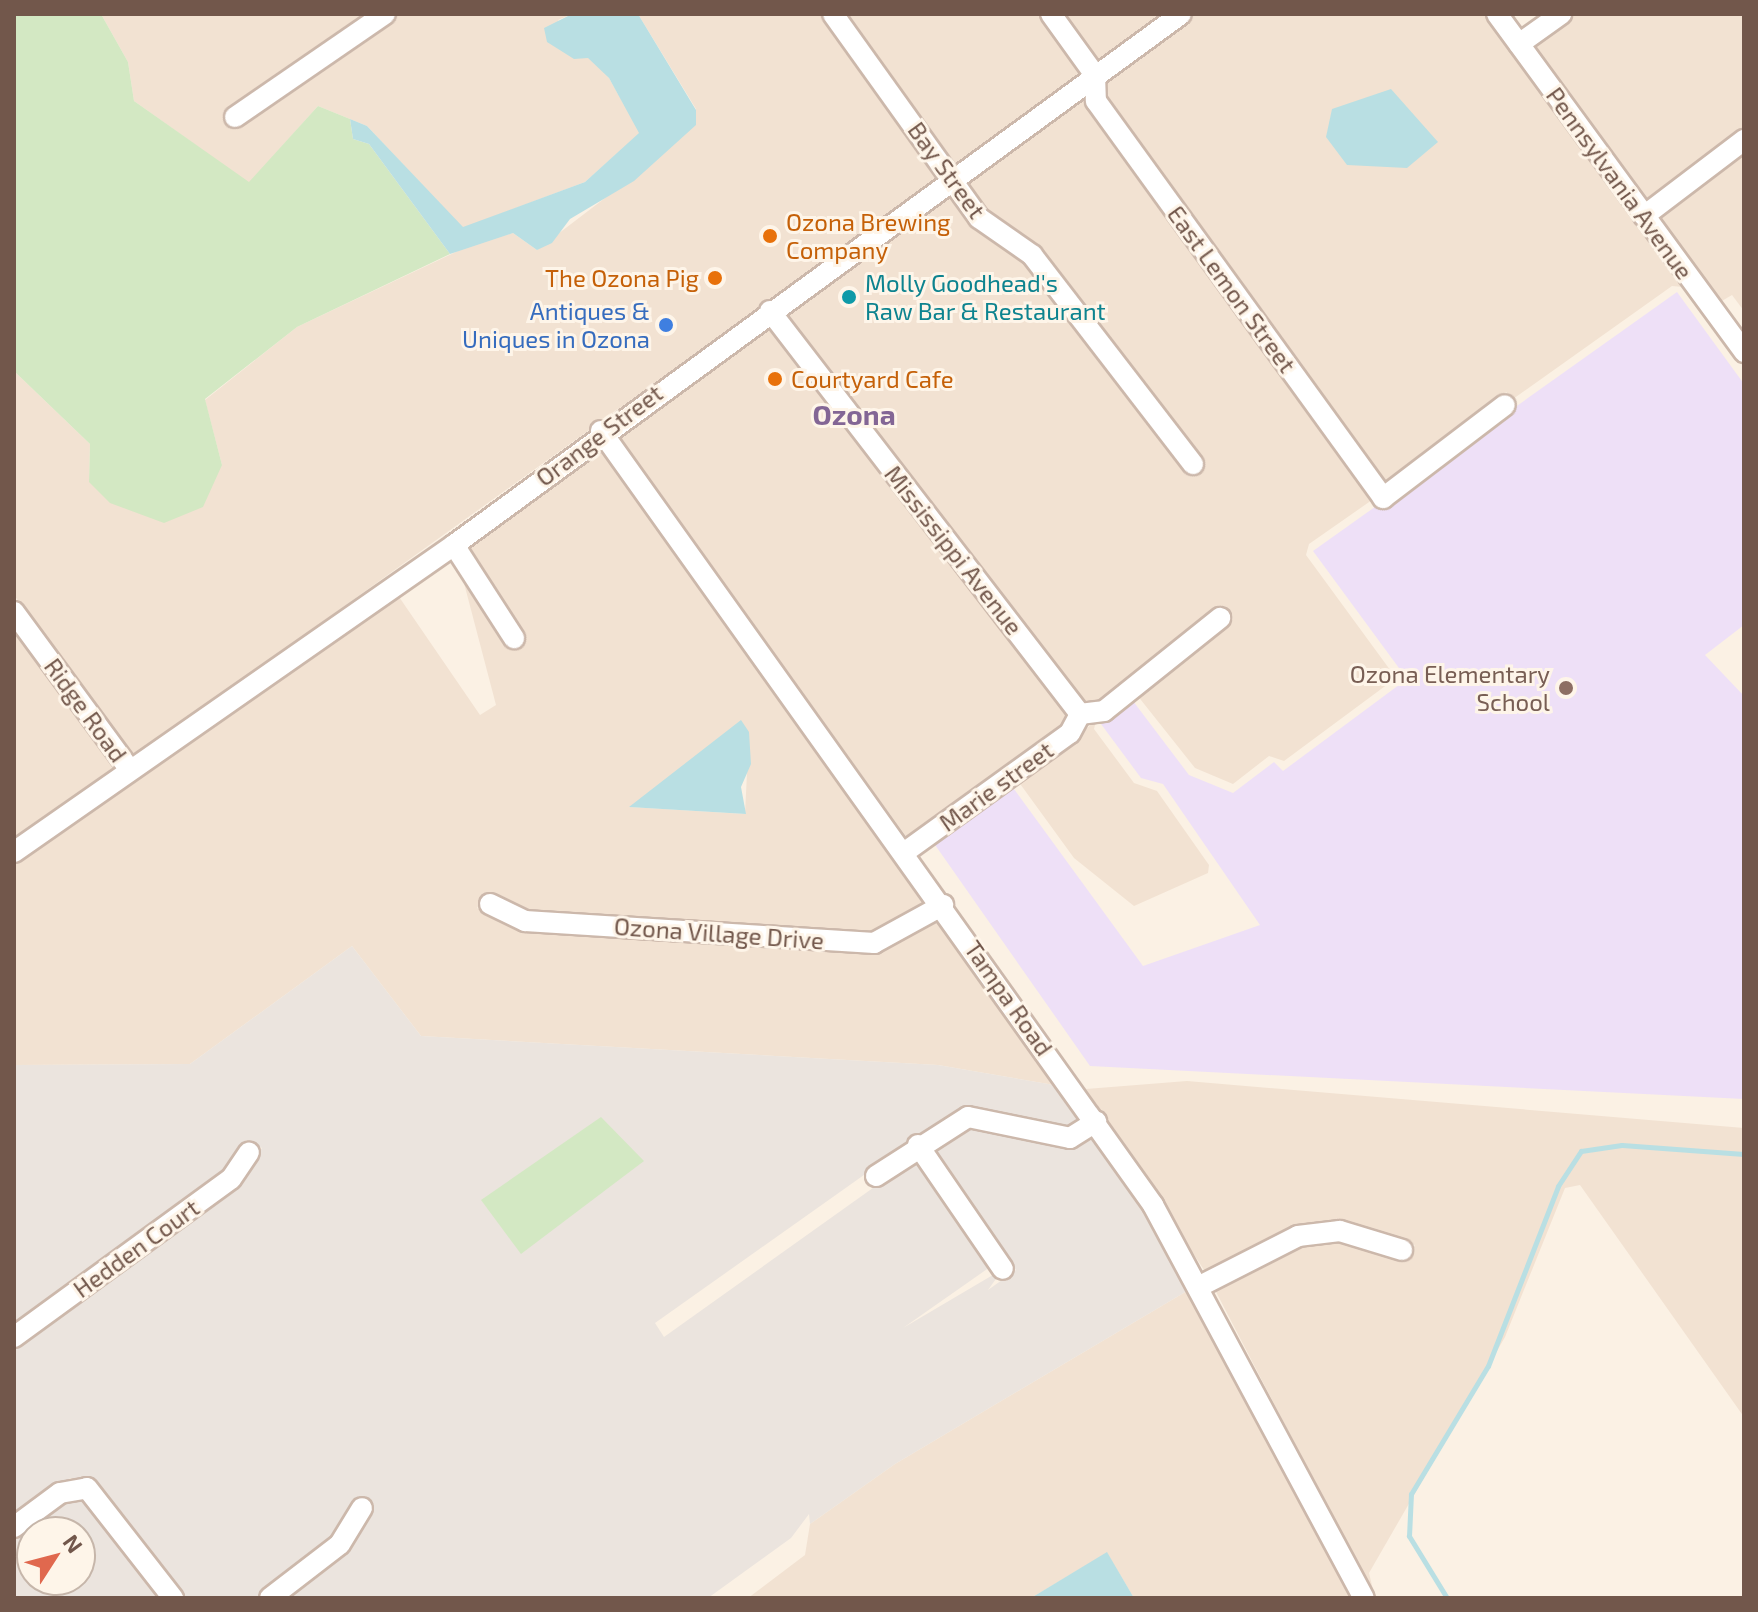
<!DOCTYPE html>
<html>
<head>
<meta charset="utf-8">
<style>
	body { margin:0 }
	#map { position:relative; width:1758px; height:1612px; overflow:hidden; background:#fbf1e4; font-family:"Exo 2",sans-serif }
	div>[style] { position:absolute }
	.residential>* { inset:0; background:#f2e2d2 }
	.industrial>* { inset:0; background:#ebe4de }
	.education>* { inset:0; background:#eee0f7 }
	.green>* { inset:0; background:#d3e8c3 }
	.water>* { inset:0; background:#b9dfe3 }
	.stream>* { height:5px; margin:-2.5px; padding:0 2.5px; transform-origin:2.5px; border-radius:2.5px; background:#b9dfe3 }
	.roads { filter:drop-shadow(2px 0 #ccb8ab) drop-shadow(-2px 0 #ccb8ab) drop-shadow(0 2px #ccb8ab) drop-shadow(0 -2px #ccb8ab) }
	.minor>* { height:20px; margin:-10px; padding:0 10px; transform-origin:10px; border-radius:10px; background:#fff }
	.dots>* { width:22px; height:22px; translate:-50% -50%; box-sizing:border-box; border:4px solid #fef5e9; border-radius:50% }
	span { translate:-50% -50%; white-space:nowrap; text-align:center; line-height:1.15; -webkit-text-stroke:6px #fef5e9; paint-order:stroke }
	.street-label { font-size:24px; color:#72574b }
	.food-label { font-size:24px; color:#c56008 }
	.left { translate:0 -50%; text-align:left }
	.right { translate:-100% -50%; text-align:right }
	.culture-label { font-size:24px; color:#0d838f }
	.shop-label { font-size:24px; color:#366cbe }
	.education-label { font-size:24px; color:#785e54 }
	.quarter-label { font-size:28px; color:#836695; font-weight:700 }
	.frame { position:absolute; inset:0; border:16px solid #72574b; pointer-events:none }
	.north { position:absolute; left:16px; top:1516px; width:80px; height:80px; box-sizing:border-box; background:#fef5e9; border:2px solid #c6b6aa; border-radius:50%; rotate:54deg; font-size:22px; font-weight:700; line-height:32px; text-align:center; color:#72574b }
	.north::after { content:''; display:block; margin:auto; width:28px; height:36px; background:#e0684e; clip-path:polygon(50% 0,100% 100%,50% 72%,0 100%) }
</style>
</head>
<body>
<div id="map">
	<div class="residential">
		<div style="clip-path:polygon(101px 14px,369px 14px,223px 115px,232px 129px,400px 14px,572px 14px,558px 20px,609px 78px,640px 133px,585px 182px,463px 228px,367px 126px,318px 106px,249px 183px,134px 101px,128px 62px)"></div>
		<div style="clip-path:polygon(638px 14px,821px 14px,940px 178px,133px 758px,14px 595px,14px 371px,90px 444px,89px 482px,222px 465px,205px 400px,297px 327px,477px 242px,513px 233px,537px 250px,660px 156px,696px 109px)"></div>
		<div style="clip-path:polygon(845px 14px,1039px 14px,1082px 74px,955px 166px)"></div>
		<div style="clip-path:polygon(1063px 14px,1166px 14px,1098px 62px)"></div>
		<div style="clip-path:polygon(1196px 14px,1485px 14px,1703px 313px,1683px 287px,1672px 286px,1513px 399px,1506px 392px,1386px 486px,1105px 97px,1105px 79px)"></div>
		<div style="clip-path:polygon(1575px 14px,1744px 14px,1744px 129px,1647px 203px,1532px 45px)"></div>
		<div style="clip-path:polygon(1086px 92px,1088px 107px,1372px 500px,1309px 544px,1306px 555px,1396px 678px,1284px 761px,1269px 756px,1233px 784px,1195px 768px,1137px 695px,1233px 619px,1222px 606px,1101px 702px,1085px 704px,784px 312px,950px 192px,973px 225px,1025px 262px,1191px 476px,1205px 464px,1040px 249px,987px 212px,965px 180px)"></div>
		<div style="clip-path:polygon(1744px 151px,1744px 311px,1732px 295px,1720px 302px,1657px 217px)"></div>
		<div style="clip-path:polygon(768px 323px,1069px 715px,1063px 727px,908px 839px,614px 432px)"></div>
		<div style="clip-path:polygon(evenodd,598px 444px,930px 903px,873px 934px,528px 912px,487px 892px,477px 908px,523px 930px,877px 951px,940px 917px,1060px 1086px,938px 1065px,421px 1036px,352px 946px,190px 1064px,14px 1065px,14px 863px,395px 591px,480px 715px,496px 705px,454px 545px,598px 444px,749px 732px,745px 814px,630px 807px,749px 732px)"></div>
		<div style="clip-path:polygon(14px 628px,117px 769px,14px 842px)"></div>
		<div style="clip-path:polygon(1096px 721px,1094px 729px,1134px 783px,1157px 791px,1209px 865px,1208px 873px,1134px 906px,1074px 858px,1018px 781px)"></div>
		<div style="clip-path:polygon(1187px 1081px,1744px 1128px,1744px 1417px,1580px 1185px,1565px 1188px,1505px 1337px,1369px 1573px,1375px 1598px,1214px 1288px,1300px 1245px,1339px 1240px,1405px 1262px,1415px 1245px,1343px 1222px,1299px 1227px,1206px 1273px,1086px 1089px)"></div>
		<div style="clip-path:polygon(1192px 1288px,1353px 1598px,1134px 1598px,1107px 1553px,1031px 1598px,748px 1598px,805px 1555px,810px 1524px,895px 1464px)"></div>
	</div>
	<div class="industrial">
		<div style="clip-path:polygon(352px 946px,421px 1036px,938px 1065px,1060px 1086px,1083px 1120px,1069px 1128px,967px 1109px,950px 1114px,655px 1323px,664px 1337px,915px 1158px,990px 1267px,903px 1328px,1003px 1269px,988px 1290px,1016px 1270px,931px 1147px,967px 1127px,1092px 1134px,1192px 1288px,895px 1464px,810px 1524px,809px 1514px,791px 1538px,708px 1598px,285px 1598px,348px 1548px,374px 1504px,359px 1496px,333px 1538px,256px 1598px,185px 1598px,93px 1480px,70px 1478px,14px 1516px,14px 1348px,236px 1186px,262px 1148px,246px 1140px,225px 1173px,14px 1326px,14px 1065px,190px 1064px)"></div>
		<div style="clip-path:polygon(evenodd,83px 1497px,161px 1598px,14px 1598px,14px 1538px,64px 1500px,83px 1497px,32px 1532px,80px 1532px,80px 1580px,32px 1580px,32px 1532px)"></div>
	</div>
	<div class="education">
		<div style="clip-path:polygon(1677px 292px,1744px 384px,1744px 625px,1705px 655px,1744px 696px,1744px 1099px,1090px 1066px,933px 842px,1011px 785px,1143px 966px,1260px 925px,1163px 784px,1141px 778px,1101px 724px,1133px 701px,1189px 775px,1233px 793px,1274px 762px,1283px 771px,1407px 679px,1313px 551px)"></div>
	</div>
	<div class="green">
		<div style="clip-path:polygon(14px 14px,101px 14px,128px 62px,134px 101px,249px 182px,318px 106px,350px 119px,353px 139px,369px 144px,450px 254px,297px 327px,205px 399px,222px 465px,203px 507px,164px 523px,110px 503px,89px 482px,90px 444px,14px 371px)"></div>
		<div style="clip-path:polygon(601px 1117px,644px 1161px,521px 1254px,481px 1200px)"></div>
	</div>
	<div class="water">
		<div style="clip-path:polygon(572px 14px,638px 14px,696px 110px,696px 125px,634px 181px,570px 219px,552px 243px,537px 250px,513px 233px,450px 254px,369px 144px,353px 139px,350px 119px,367px 126px,463px 227px,585px 182px,639px 133px,609px 78px,588px 58px,574px 59px,547px 42px,544px 28px)"></div>
		<div style="clip-path:polygon(1391px 89px,1438px 142px,1407px 168px,1347px 165px,1326px 137px,1332px 109px)"></div>
		<div style="clip-path:polygon(741px 720px,749px 732px,751px 764px,741px 787px,746px 814px,629px 807px)"></div>
		<div style="clip-path:polygon(1107px 1552px,1134px 1598px,1031px 1598px)"></div>
	</div>
	<div class="stream">
		<div style="left:1447px;top:1598px;width:73px;rotate:-121.5deg"></div>
		<div style="left:1409px;top:1536px;width:42px;rotate:-87.3deg"></div>
		<div style="left:1411px;top:1494px;width:149px;rotate:-59deg"></div>
		<div style="left:1488px;top:1366px;width:193px;rotate:-68.7deg"></div>
		<div style="left:1558px;top:1186px;width:42px;rotate:-56.7deg"></div>
		<div style="left:1581px;top:1151px;width:41px;rotate:-8.3deg"></div>
		<div style="left:1622px;top:1145px;width:122px;rotate:4.2deg"></div>
	</div>
	<div class="roads">
		<div class="minor">
			<div style="left:833px;top:14px;width:251px;rotate:54.4deg"></div>
			<div style="left:979px;top:218px;width:65px;rotate:34.9deg"></div>
			<div style="left:1032px;top:255px;width:264px;rotate:52.4deg"></div>
			<div style="left:1051px;top:14px;width:75px;rotate:54.2deg"></div>
			<div style="left:1095px;top:75px;width:26px;rotate:88deg"></div>
			<div style="left:1096px;top:101px;width:490px;rotate:54.1deg"></div>
			<div style="left:1383px;top:498px;width:153px;rotate:-37.3deg"></div>
			<div style="left:1497px;top:14px;width:419px;rotate:53.8deg"></div>
			<div style="left:1519px;top:44px;width:52px;rotate:-35.5deg"></div>
			<div style="left:235px;top:117px;width:182px;rotate:-34.5deg"></div>
			<div style="left:1644px;top:216px;width:126px;rotate:-37.2deg"></div>
			<div style="left:770px;top:311px;width:508px;rotate:52.43deg"></div>
			<div style="left:601px;top:431px;width:951px;rotate:54.5deg"></div>
			<div style="left:1153px;top:1205px;width:446px;rotate:61.8deg"></div>
			<div style="left:454px;top:545px;width:111px;rotate:57.2deg"></div>
			<div style="left:14px;top:612px;width:196px;rotate:53.7deg"></div>
			<div style="left:1080px;top:714px;width:24px;rotate:-7deg"></div>
			<div style="left:1104px;top:711px;width:149px;rotate:-38.7deg"></div>
			<div style="left:14px;top:852px;width:537px;rotate:-34.9deg"></div>
			<div style="left:454px;top:545px;width:900px;rotate:-36.14deg"></div>
			<div style="left:905px;top:852px;width:203px;rotate:-35.8deg"></div>
			<div style="left:1070px;top:733px;width:21px;rotate:-62deg"></div>
			<div style="left:490px;top:904px;width:39px;rotate:26deg"></div>
			<div style="left:525px;top:921px;width:350px;rotate:3.6deg"></div>
			<div style="left:874px;top:943px;width:79px;rotate:-28.8deg"></div>
			<div style="left:918px;top:1145px;width:150px;rotate:55.6deg"></div>
			<div style="left:876px;top:1176px;width:109px;rotate:-32.7deg"></div>
			<div style="left:968px;top:1117px;width:104px;rotate:11.6deg"></div>
			<div style="left:1070px;top:1138px;width:31px;rotate:-32deg"></div>
			<div style="left:1202px;top:1285px;width:108px;rotate:-27deg"></div>
			<div style="left:1298px;top:1236px;width:42px;rotate:-6.8deg"></div>
			<div style="left:1340px;top:1231px;width:65px;rotate:17deg"></div>
			<div style="left:14px;top:1337px;width:268px;rotate:-36.1deg"></div>
			<div style="left:231px;top:1179px;width:32px;rotate:-56deg"></div>
			<div style="left:14px;top:1527px;width:57px;rotate:-36.5deg"></div>
			<div style="left:60px;top:1493px;width:27px;rotate:-10deg"></div>
			<div style="left:87px;top:1488px;width:140px;rotate:52deg"></div>
			<div style="left:270px;top:1598px;width:88px;rotate:-37.6deg"></div>
			<div style="left:340px;top:1544px;width:42px;rotate:-58.6deg"></div>
		</div>
	</div>
	<div class="dots">
		<div style="left:770px;top:236px;background:#e8710a"></div>
		<div style="left:715px;top:278px;background:#e8710a"></div>
		<div style="left:849px;top:297px;background:#0f9aa8"></div>
		<div style="left:666px;top:325px;background:#3f7fe0"></div>
		<div style="left:775px;top:379px;background:#e8710a"></div>
		<div style="left:1566px;top:688px;background:#8d6e63"></div>
	</div>
	<div class="street-label">
		<span style="left:947px;top:170px;rotate:54deg">Bay Street</span>
		<span style="left:1620px;top:183px;rotate:54deg">Pennsylvania Avenue</span>
		<span style="left:1232px;top:289px;rotate:54deg">East Lemon Street</span>
		<span style="left:599px;top:435px;rotate:-37deg">Orange Street</span>
		<span style="left:954px;top:550px;rotate:52deg">Mississippi Avenue</span>
		<span style="left:86px;top:710px;rotate:54deg">Ridge Road</span>
		<span style="left:996px;top:786px;rotate:-36deg">Marie street</span>
		<span style="left:719px;top:933px;rotate:4deg">Ozona Village Drive</span>
		<span style="left:1009px;top:998px;rotate:55deg">Tampa Road</span>
		<span style="left:136px;top:1248px;rotate:-36deg">Hedden Court</span>
	</div>
	<div class="food-label">
		<span class="left" style="left:786px;top:236px">Ozona Brewing<br>Company</span>
		<span class="right" style="left:699px;top:278px">The Ozona Pig</span>
		<span class="left" style="left:791px;top:379px">Courtyard Cafe</span>
	</div>
	<div class="culture-label">
		<span class="left" style="left:865px;top:297px">Molly Goodhead's<br>Raw Bar &amp; Restaurant</span>
	</div>
	<div class="shop-label">
		<span class="right" style="left:650px;top:325px">Antiques &amp;<br>Uniques in Ozona</span>
	</div>
	<div class="education-label">
		<span class="right" style="left:1550px;top:688px">Ozona Elementary<br>School</span>
	</div>
	<div class="quarter-label">
		<span style="left:854px;top:414px">Ozona</span>
	</div>
	<div class="frame"></div>
	<div class="north">N</div>
</div>
</body>
</html>
